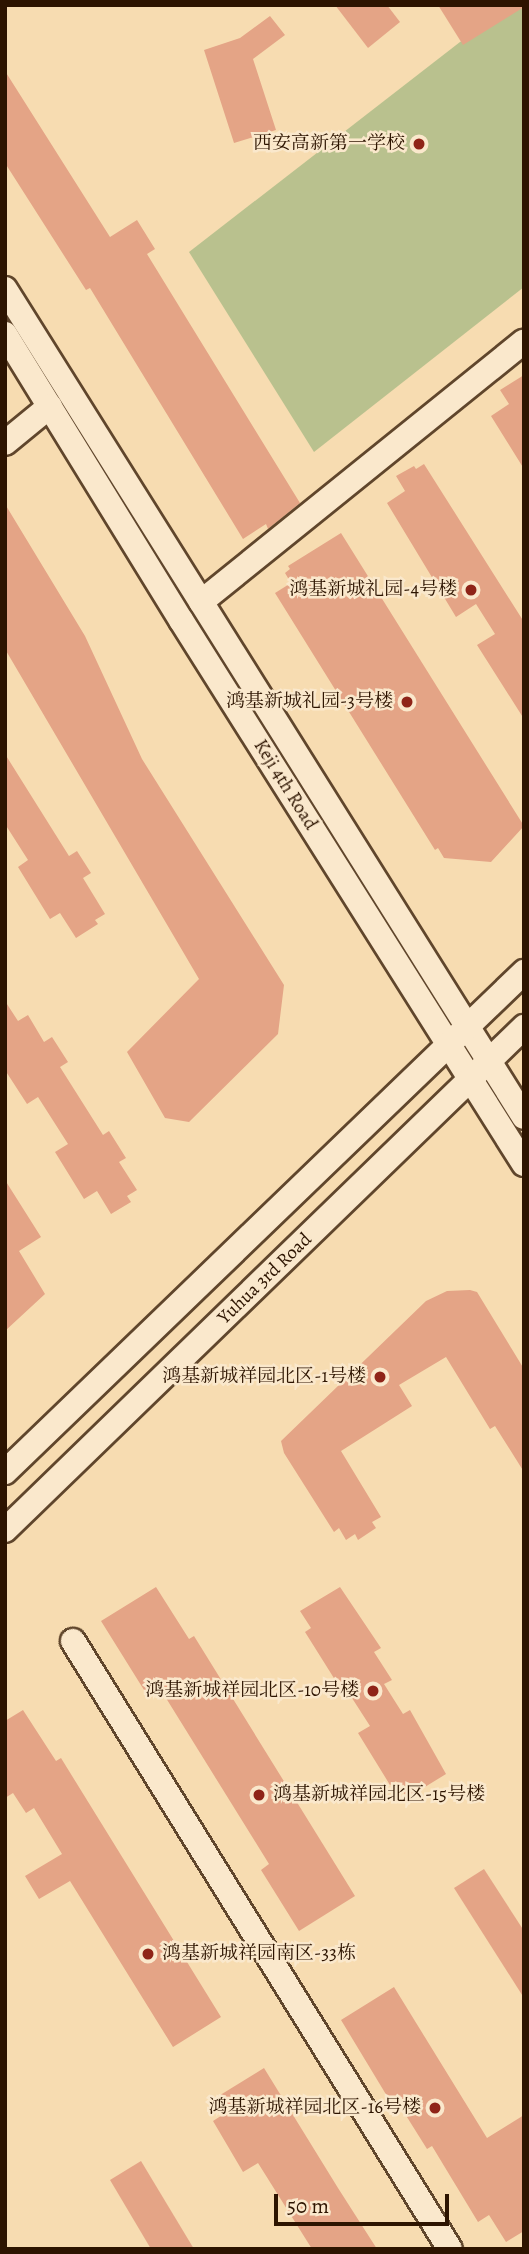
<!DOCTYPE html>
<html>
<head>
<meta charset="utf-8">
<style>
	body { margin:0 }
	#map { position:relative; width:529px; height:2254px; overflow:hidden; background:#f7dcb1; font-family:Alegreya,"Noto Serif SC",serif }
	div>[style] { position:absolute }
	.green>* { inset:0; background:#b9c18e }
	.building>* { inset:0; background:#e4a486 }
	.roads { filter:drop-shadow(2px 0 #60462c) drop-shadow(-2px 0 #60462c) drop-shadow(0 2px #60462c) drop-shadow(0 -2px #60462c) }
	.minor>* { height:24px; margin:-12px; padding:0 12px; transform-origin:12px; border-radius:12px; background:#fae8cc }
	.dots>* { width:19px; height:19px; translate:-50% -50%; box-sizing:border-box; border:4px solid #fae8cc; border-radius:50% }
	span { translate:-50% -50%; white-space:nowrap; text-align:center; line-height:1.15; -webkit-text-stroke:5px #fae8cc; paint-order:stroke }
	.poi-label { font-size:19px; color:#2d1400 }
	.right { translate:-100% -50%; text-align:right }
	.left { translate:0 -50%; text-align:left }
	.street-label { font-size:19px; color:#2d1400 }
	.frame { position:absolute; inset:0; border:7px solid #2d1400; pointer-events:none }
	.scale { position:absolute; left:274px; top:2194px; width:175px; height:32px; box-sizing:border-box; border:4px solid #2d1400; border-top:0; padding-left:9px; font-size:21px; line-height:24px; white-space:nowrap; color:#2d1400; -webkit-text-stroke:5px #fae8cc; paint-order:stroke }
</style>
</head>
<body>
<div id="map">
	<div class="green">
		<div style="clip-path:polygon(518px 5px,524px 5px,524px 287px,314px 452px,189px 252px,460px 42px)"></div>
	</div>
	<div class="building">
		<div style="clip-path:polygon(335px 5px,387px 5px,400px 22px,368px 48px)"></div>
		<div style="clip-path:polygon(438px 5px,524px 5px,524px 7px,463px 45px)"></div>
		<div style="clip-path:polygon(270px 16px,285px 35px,253px 59px,276px 130px,234px 143px,204px 50px,240px 38px)"></div>
		<div style="clip-path:polygon(5px 71px,110px 237px,137px 220px,155px 249px,147px 254px,300px 503px,268px 529px,266px 524px,243px 539px,90px 288px,86px 290px,5px 163px)"></div>
		<div style="clip-path:polygon(524px 375px,524px 469px,491px 416px,509px 404px,500px 390px)"></div>
		<div style="clip-path:polygon(424px 464px,524px 622px,524px 719px,477px 645px,495px 634px,476px 604px,456px 617px,387px 503px,405px 491px,396px 476px,414px 466px,416px 469px)"></div>
		<div style="clip-path:polygon(5px 504px,85px 636px,142px 759px,284px 985px,278px 1034px,189px 1122px,165px 1118px,127px 1052px,199px 979px,5px 649px)"></div>
		<div style="clip-path:polygon(341px 533px,524px 826px,491px 862px,444px 858px,438px 848px,435px 850px,275px 593px,291px 583px,285px 573px,290px 569px,288px 566px)"></div>
		<div style="clip-path:polygon(5px 754px,69px 856px,77px 851px,91px 873px,83px 878px,105px 914px,95px 920px,98px 924px,76px 938px,60px 913px,50px 919px,18px 867px,28px 860px,5px 824px)"></div>
		<div style="clip-path:polygon(5px 1001px,18px 1021px,28px 1015px,44px 1042px,52px 1037px,68px 1062px,60px 1067px,103px 1135px,109px 1131px,126px 1158px,119px 1162px,137px 1190px,127px 1196px,131px 1202px,111px 1214px,97px 1191px,84px 1199px,55px 1152px,68px 1144px,38px 1097px,27px 1104px,5px 1070px)"></div>
		<div style="clip-path:polygon(5px 1180px,41px 1237px,19px 1251px,45px 1294px,5px 1331px)"></div>
		<div style="clip-path:polygon(470px 1290px,477px 1292px,524px 1369px,524px 1472px,495px 1426px,490px 1429px,446px 1357px,399px 1385px,412px 1406px,341px 1451px,381px 1517px,372px 1522px,376px 1528px,358px 1540px,355px 1534px,346px 1540px,339px 1528px,334px 1532px,284px 1453px,281px 1441px,426px 1301px,447px 1291px)"></div>
		<div style="clip-path:polygon(156px 1587px,189px 1639px,194px 1636px,355px 1896px,299px 1931px,261px 1870px,269px 1864px,161px 1690px,149px 1698px,101px 1621px)"></div>
		<div style="clip-path:polygon(340px 1587px,381px 1648px,374px 1652px,392px 1680px,384px 1684px,403px 1714px,410px 1710px,446px 1774px,407px 1798px,396px 1781px,390px 1785px,358px 1733px,370px 1726px,341px 1681px,337px 1683px,305px 1632px,311px 1628px,300px 1611px)"></div>
		<div style="clip-path:polygon(23px 1710px,56px 1761px,61px 1758px,221px 2017px,173px 2047px,70px 1881px,39px 1899px,25px 1876px,62px 1854px,34px 1808px,26px 1813px,13px 1793px,5px 1798px,5px 1721px)"></div>
		<div style="clip-path:polygon(484px 1869px,524px 1931px,524px 1998px,454px 1888px)"></div>
		<div style="clip-path:polygon(394px 1987px,487px 2138px,524px 2115px,524px 2231px,506px 2242px,489px 2215px,478px 2222px,432px 2146px,427px 2149px,395px 2098px,390px 2101px,341px 2020px)"></div>
		<div style="clip-path:polygon(264px 2068px,338px 2188px,377px 2249px,312px 2249px,258px 2163px,243px 2172px,213px 2121px,227px 2112px,217px 2097px)"></div>
		<div style="clip-path:polygon(141px 2161px,194px 2249px,151px 2249px,110px 2180px)"></div>
	</div>
	<div class="roads">
		<div class="minor">
			<div style="left:5px;top:289px;width:977px;rotate:57.92deg"></div>
			<div style="left:5px;top:334px;width:336px;rotate:58.4deg"></div>
			<div style="left:181px;top:620px;width:643px;rotate:57.77deg"></div>
			<div style="left:5px;top:443px;width:58px;rotate:-39.4deg"></div>
			<div style="left:201px;top:602px;width:415px;rotate:-38.9deg"></div>
			<div style="left:5px;top:1472px;width:721px;rotate:-43.93deg"></div>
			<div style="left:5px;top:1530px;width:723px;rotate:-44.1deg"></div>
			<div style="left:73px;top:1641px;width:715px;rotate:58.2deg"></div>
		</div>
	</div>
	<div class="dots">
		<div style="left:419px;top:144px;background:#8f2418"></div>
		<div style="left:471px;top:590px;background:#8f2418"></div>
		<div style="left:407px;top:702px;background:#8f2418"></div>
		<div style="left:380px;top:1377px;background:#8f2418"></div>
		<div style="left:373px;top:1691px;background:#8f2418"></div>
		<div style="left:259px;top:1795px;background:#8f2418"></div>
		<div style="left:148px;top:1954px;background:#8f2418"></div>
		<div style="left:435px;top:2108px;background:#8f2418"></div>
	</div>
	<div class="poi-label">
		<span class="right" style="left:405px;top:144px">西安高新第一学校</span>
		<span class="right" style="left:457px;top:590px">鸿基新城礼园-4号楼</span>
		<span class="right" style="left:393px;top:702px">鸿基新城礼园-3号楼</span>
		<span class="right" style="left:366px;top:1377px">鸿基新城祥园北区-1号楼</span>
		<span class="right" style="left:359px;top:1691px">鸿基新城祥园北区-10号楼</span>
		<span class="left" style="left:273px;top:1795px">鸿基新城祥园北区-15号楼</span>
		<span class="left" style="left:162px;top:1954px">鸿基新城祥园南区-33栋</span>
		<span class="right" style="left:421px;top:2108px">鸿基新城祥园北区-16号楼</span>
	</div>
	<div class="street-label">
		<span style="left:285px;top:785px;rotate:58deg">Keji 4th Road</span>
		<span style="left:265px;top:1279px;rotate:-44deg">Yuhua 3rd Road</span>
	</div>
	<div class="frame"></div>
	<div class="scale">50 m</div>
</div>
</body>
</html>
